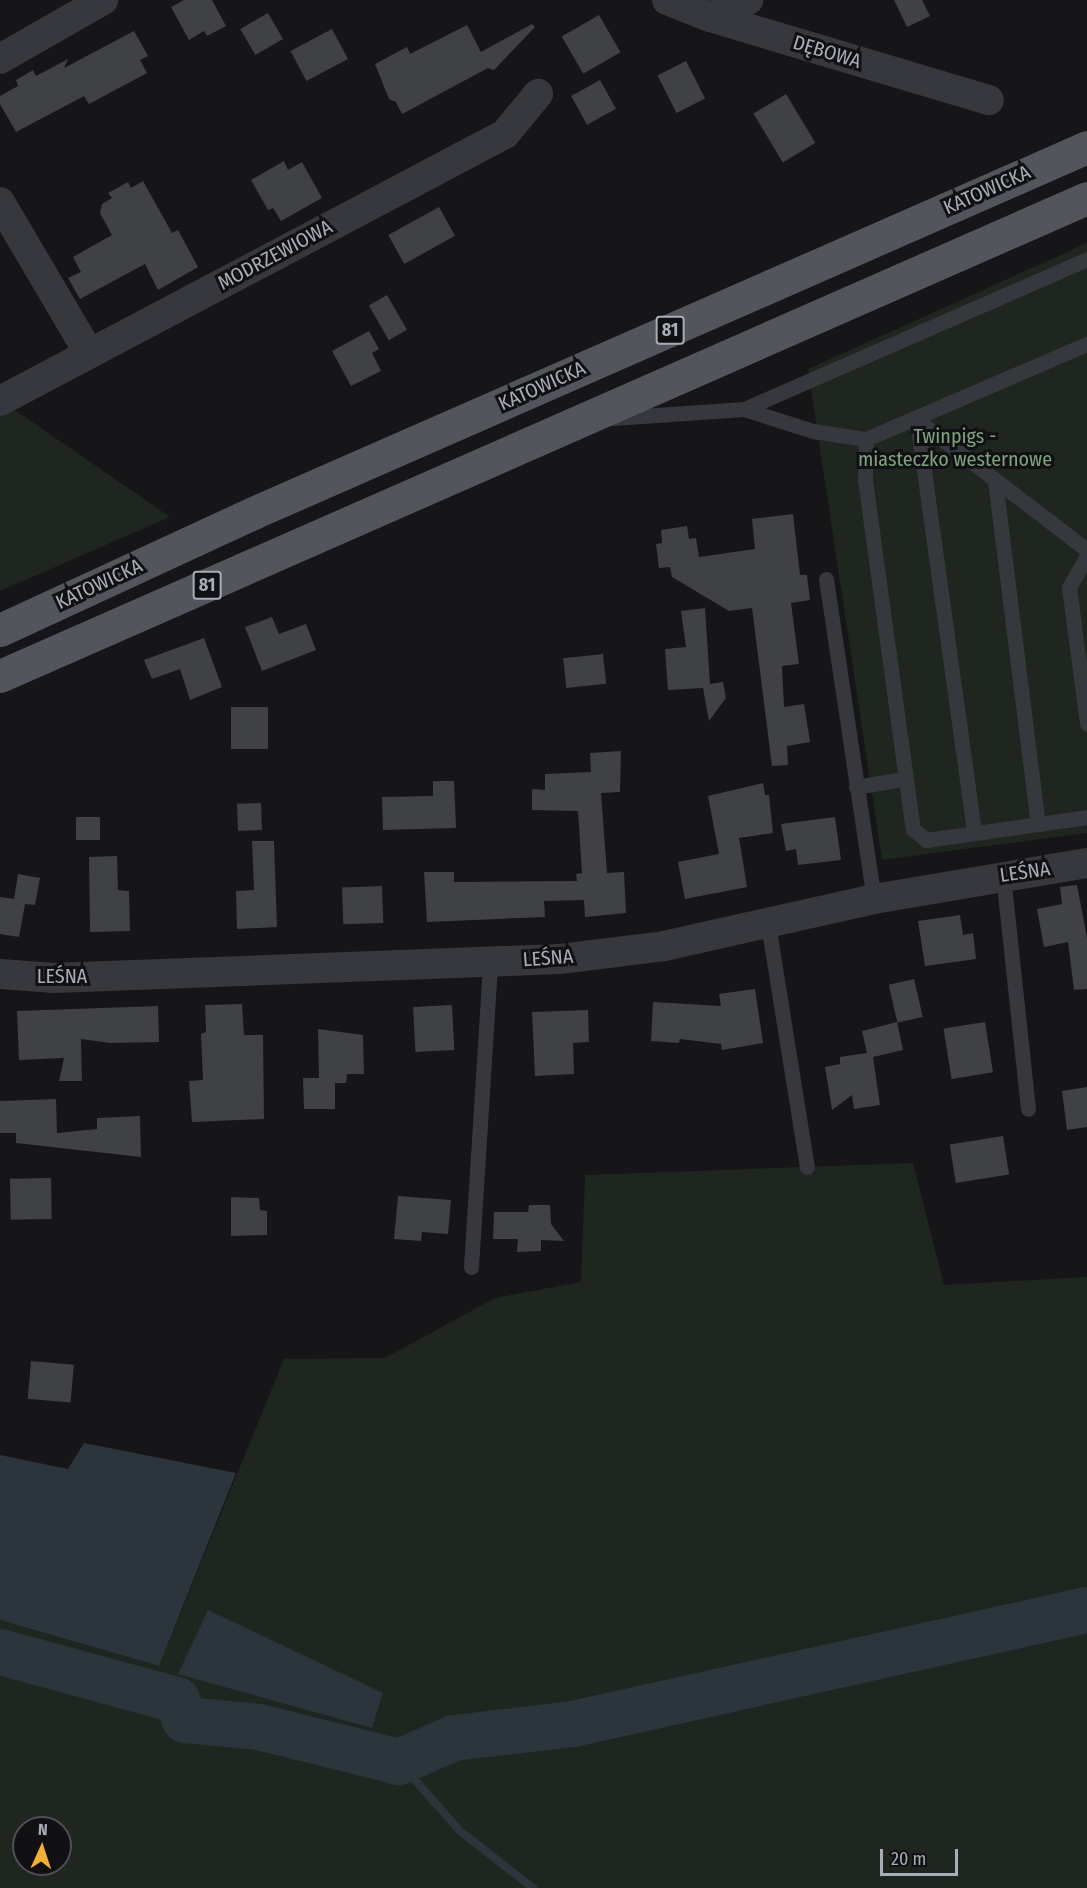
<!DOCTYPE html>
<html>
<head>
<meta charset="utf-8">
<style>
	body { margin:0 }
	#map { position:relative; width:1087px; height:1888px; overflow:hidden; background:#161618; font-family:"Fira Sans Condensed",sans-serif }
	div>[style] { position:absolute }
	.green>* { inset:0; background:#1e261f }
	.water>* { inset:0; background:#2c353c }
	.stream>* { height:8px; margin:-4px; padding:0 4px; transform-origin:4px; border-radius:4px; background:#2c353c }
	.river>* { height:46px; margin:-23px; padding:0 23px; transform-origin:23px; border-radius:23px; background:#2c353c }
	.building>* { inset:0; background:#404145; transform-origin:0 0 }
	.lane>* { height:15px; margin:-7.5px; padding:0 7.5px; transform-origin:7.5px; border-radius:7.5px; background:#37383d }
	.street>* { height:30px; margin:-15px; padding:0 15px; transform-origin:15px; border-radius:15px; background:#37383d }
	.primary>* { height:33px; margin:-16.5px; padding:0 16.5px; transform-origin:16.5px; border-radius:16.5px; background:#53555c }
	span { translate:-50% -50%; white-space:nowrap; text-align:center; line-height:1.15; -webkit-text-stroke:6px #111113; paint-order:stroke }
	.shield-label span { padding:2px 4px; background:#111113; border:2px solid; border-radius:4px; -webkit-text-stroke-width:0 }
	.shield-label { font-size:18px; color:#a8adb8; font-weight:700 }
	.street-label { font-size:20px; color:#a8adb8 }
	.park-label { font-size:20px; color:#7fa381 }
	.north { position:absolute; left:12px; top:1816px; width:60px; height:60px; box-sizing:border-box; background:#111113; border:2px solid #4d4f55; border-radius:50%; rotate:3deg; font-size:16px; font-weight:700; line-height:24px; text-align:center; color:#a8adb8 }
	.north::after { content:''; display:block; margin:auto; width:21px; height:27px; background:#f2b134; clip-path:polygon(50% 0,100% 100%,50% 72%,0 100%) }
	.scale { position:absolute; left:880px; top:1849px; width:78px; height:27px; box-sizing:border-box; border:3px solid #a8adb8; border-top:0; padding-left:8px; font-size:18px; line-height:21px; white-space:nowrap; color:#a8adb8; -webkit-text-stroke:4px #111113; paint-order:stroke }
</style>
</head>
<body>
<div id="map">
	<div class="green">
		<div style="clip-path:polygon(1087px 243px,1087px 833px,882px 860px,808px 369px)"></div>
		<div style="clip-path:polygon(12px 408px,170px 517px,0 591px,0 416px)"></div>
		<div style="clip-path:polygon(evenodd,913px 1163px,944px 1285px,1087px 1277px,1087px 1888px,0 1888px,0 1620px,159px 1666px,284px 1359px,385px 1358px,495px 1298px,581px 1282px,585px 1175px,913px 1163px,24px 1828px,60px 1828px,60px 1864px,24px 1864px,24px 1828px)"></div>
	</div>
	<div class="water">
		<div style="clip-path:polygon(84px 1443px,236px 1473px,159px 1666px,0 1620px,0 1455px,68px 1469px)"></div>
		<div style="clip-path:polygon(208px 1610px,383px 1693px,372px 1728px,178px 1674px)"></div>
	</div>
	<div class="stream">
		<div style="left:399px;top:1762px;width:92px;rotate:48.5deg"></div>
		<div style="left:460px;top:1831px;width:93px;rotate:38deg"></div>
	</div>
	<div class="river">
		<div style="left:0;top:1652px;width:183px;rotate:15.2deg"></div>
		<div style="left:177px;top:1700px;width:22px;rotate:68deg"></div>
		<div style="left:185px;top:1720px;width:74px;rotate:5.4deg"></div>
		<div style="left:259px;top:1727px;width:144px;rotate:14deg"></div>
		<div style="left:399px;top:1762px;width:60px;rotate:-23.6deg"></div>
		<div style="left:454px;top:1738px;width:120px;rotate:-6.7deg"></div>
		<div style="left:573px;top:1724px;width:526px;rotate:-12.51deg"></div>
	</div>
	<div class="building">
		<div style="clip-path:polygon(184px 0,212px 0,226px 26px,207px 36px,204px 31px,189px 40px,171px 7px)"></div>
		<div style="clip-path:polygon(894px 0,922px 0,930px 16px,907px 27px)"></div>
		<div style="left:268px;top:13px;width:30px;height:32px;rotate:60deg"></div>
		<div style="left:599px;top:15px;width:43px;height:43px;rotate:60deg"></div>
		<div style="clip-path:polygon(532px 24px,535px 27px,494px 70px,488px 68px,402px 114px,396px 102px,389px 99px,375px 64px,407px 47px,410px 54px,467px 25px,481px 52px)"></div>
		<div style="left:332px;top:29px;width:34px;height:47px;rotate:62deg"></div>
		<div style="clip-path:polygon(134px 31px,148px 56px,140px 60px,147px 73px,89px 104px,84px 96px,16px 132px,0 104px,0 96px,18px 86px,16px 80px,33px 70px,36px 76px,68px 59px,64px 68px)"></div>
		<div style="left:686px;top:61px;width:42px;height:32px;rotate:63deg"></div>
		<div style="left:600px;top:80px;width:33px;height:33px;rotate:61deg"></div>
		<div style="left:786px;top:94px;width:57px;height:38px;rotate:59deg"></div>
		<div style="clip-path:polygon(284px 161px,288px 170px,302px 162px,322px 198px,281px 221px,273px 208px,268px 210px,251px 180px)"></div>
		<div style="clip-path:polygon(143px 181px,172px 233px,178px 230px,198px 267px,158px 290px,145px 264px,80px 299px,68px 278px,81px 272px,73px 257px,112px 235px,100px 213px,102px 204px,112px 198px,108px 193px,128px 182px,131px 188px)"></div>
		<div style="left:439px;top:207px;width:33px;height:58px;rotate:61deg"></div>
		<div style="left:387px;top:295px;width:40px;height:21px;rotate:60deg"></div>
		<div style="clip-path:polygon(369px 331px,379px 349px,372px 353px,381px 371px,351px 386px,332px 351px)"></div>
		<div style="clip-path:polygon(793px 514px,800px 575px,807px 575px,810px 600px,791px 603px,799px 664px,782px 666px,784px 707px,804px 704px,810px 742px,787px 746px,788px 765px,772px 766px,752px 608px,729px 611px,672px 577px,670px 567px,659px 568px,656px 544px,662px 543px,661px 530px,687px 526px,689px 539px,696px 538px,699px 557px,755px 549px,752px 519px)"></div>
		<div style="clip-path:polygon(705px 608px,710px 684px,723px 682px,726px 698px,709px 721px,703px 688px,668px 690px,665px 649px,686px 647px,681px 611px)"></div>
		<div style="clip-path:polygon(272px 617px,279px 634px,306px 624px,316px 650px,262px 671px,245px 627px)"></div>
		<div style="clip-path:polygon(204px 638px,222px 687px,190px 700px,180px 669px,152px 679px,144px 660px)"></div>
		<div style="left:603px;top:654px;width:30px;height:40px;rotate:84deg"></div>
		<div style="left:231px;top:707px;width:37px;height:42px"></div>
		<div style="clip-path:polygon(621px 751px,620px 792px,601px 793px,607px 873px,624px 872px,626px 913px,585px 917px,584px 900px,544px 901px,545px 917px,427px 922px,424px 872px,454px 872px,454px 882px,577px 881px,576px 874px,582px 873px,578px 811px,532px 810px,532px 789px,545px 790px,545px 774px,591px 772px,590px 753px)"></div>
		<div style="clip-path:polygon(433px 781px,454px 781px,456px 828px,383px 830px,382px 797px,433px 796px)"></div>
		<div style="clip-path:polygon(763px 783px,765px 795px,769px 795px,773px 833px,739px 838px,747px 887px,685px 899px,678px 862px,719px 854px,708px 796px)"></div>
		<div style="left:261px;top:803px;width:27px;height:24px;rotate:88deg"></div>
		<div style="left:76px;top:817px;width:24px;height:23px"></div>
		<div style="clip-path:polygon(835px 817px,841px 860px,798px 865px,796px 849px,786px 851px,781px 824px)"></div>
		<div style="clip-path:polygon(252px 841px,274px 841px,277px 927px,237px 929px,236px 891px,254px 890px)"></div>
		<div style="clip-path:polygon(117px 856px,118px 890px,129px 891px,130px 931px,90px 932px,89px 857px)"></div>
		<div style="clip-path:polygon(18px 874px,40px 878px,35px 905px,25px 904px,19px 937px,0 934px,0 897px,14px 899px)"></div>
		<div style="clip-path:polygon(1077px 885px,1087px 938px,1087px 989px,1074px 990px,1068px 942px,1044px 947px,1037px 909px,1062px 904px,1060px 887px)"></div>
		<div style="left:382px;top:886px;width:37px;height:40px;rotate:88deg"></div>
		<div style="clip-path:polygon(960px 915px,963px 935px,973px 933px,976px 959px,925px 966px,918px 921px)"></div>
		<div style="left:914px;top:979px;width:39px;height:26px;rotate:77deg"></div>
		<div style="clip-path:polygon(755px 989px,763px 1043px,722px 1050px,721px 1044px,680px 1039px,679px 1043px,651px 1041px,653px 1002px,721px 1006px,719px 994px)"></div>
		<div style="clip-path:polygon(242px 1004px,244px 1035px,263px 1035px,264px 1119px,192px 1122px,189px 1081px,203px 1080px,201px 1034px,206px 1032px,205px 1005px)"></div>
		<div style="left:452px;top:1005px;width:45px;height:39px;rotate:87deg"></div>
		<div style="clip-path:polygon(158px 1006px,159px 1042px,110px 1043px,81px 1039px,82px 1081px,59px 1081px,64px 1058px,19px 1060px,17px 1011px)"></div>
		<div style="clip-path:polygon(588px 1010px,589px 1042px,573px 1043px,574px 1074px,535px 1076px,532px 1012px)"></div>
		<div style="clip-path:polygon(897px 1022px,903px 1050px,873px 1057px,880px 1105px,854px 1109px,852px 1095px,832px 1110px,825px 1067px,840px 1064px,840px 1057px,867px 1053px,862px 1031px)"></div>
		<div style="left:985px;top:1022px;width:51px;height:42px;rotate:81deg"></div>
		<div style="clip-path:polygon(318px 1029px,363px 1035px,364px 1074px,347px 1074px,346px 1083px,335px 1083px,335px 1109px,304px 1109px,303px 1078px,319px 1078px)"></div>
		<div style="clip-path:polygon(1087px 1087px,1087px 1127px,1067px 1130px,1062px 1091px)"></div>
		<div style="clip-path:polygon(56px 1099px,57px 1133px,97px 1129px,97px 1118px,140px 1116px,141px 1157px,16px 1143px,16px 1133px,0 1133px,0 1101px)"></div>
		<div style="left:1003px;top:1136px;width:39px;height:54px;rotate:81deg"></div>
		<div style="left:51px;top:1178px;width:41px;height:41px;rotate:89deg"></div>
		<div style="clip-path:polygon(398px 1196px,451px 1200px,448px 1234px,422px 1232px,421px 1241px,394px 1239px)"></div>
		<div style="clip-path:polygon(231px 1197px,259px 1198px,260px 1210px,267px 1211px,267px 1235px,231px 1236px)"></div>
		<div style="clip-path:polygon(529px 1205px,550px 1205px,551px 1224px,564px 1241px,541px 1240px,541px 1251px,517px 1252px,518px 1239px,493px 1239px,494px 1212px,528px 1212px)"></div>
		<div style="left:31px;top:1361px;width:43px;height:38px;rotate:5deg"></div>
	</div>
	<div class="lane">
		<div style="left:744px;top:409px;width:374px;rotate:-23.6deg"></div>
		<div style="left:613px;top:418px;width:131px;rotate:-3.9deg"></div>
		<div style="left:744px;top:409px;width:72px;rotate:17.7deg"></div>
		<div style="left:813px;top:431px;width:54px;rotate:8.6deg"></div>
		<div style="left:866px;top:439px;width:241px;rotate:-23.3deg"></div>
		<div style="left:917px;top:420px;width:417px;rotate:82.1deg"></div>
		<div style="left:917px;top:420px;width:214px;rotate:37.4deg"></div>
		<div style="left:866px;top:439px;width:41px;rotate:91.4deg"></div>
		<div style="left:865px;top:480px;width:352px;rotate:82.2deg"></div>
		<div style="left:913px;top:829px;width:17px;rotate:40deg"></div>
		<div style="left:926px;top:840px;width:163px;rotate:-8.1deg"></div>
		<div style="left:995px;top:480px;width:347px;rotate:82.9deg"></div>
		<div style="left:1087px;top:556px;width:36px;rotate:120deg"></div>
		<div style="left:1069px;top:587px;width:138px;rotate:82.5deg"></div>
		<div style="left:826px;top:579px;width:324px;rotate:81.5deg"></div>
		<div style="left:856px;top:787px;width:48px;rotate:-9.7deg"></div>
		<div style="left:1003px;top:875px;width:235px;rotate:83.9deg"></div>
		<div style="left:768px;top:924px;width:246px;rotate:80.9deg"></div>
		<div style="left:471px;top:1267px;width:307px;rotate:-86.4deg"></div>
	</div>
	<div class="street">
		<div style="left:667px;top:0;width:46px;rotate:21.6deg"></div>
		<div style="left:710px;top:17px;width:291px;rotate:16.6deg"></div>
		<div style="left:710px;top:17px;width:42px;rotate:-24.1deg"></div>
		<div style="left:0;top:59px;width:119px;rotate:-29.8deg"></div>
		<div style="left:0;top:202px;width:175px;rotate:59.5deg"></div>
		<div style="left:0;top:401px;width:571px;rotate:-27.87deg"></div>
		<div style="left:505px;top:134px;width:52px;rotate:-50.5deg"></div>
		<div style="left:0;top:974px;width:54px;rotate:4.2deg"></div>
		<div style="left:54px;top:978px;width:506px;rotate:-2.15deg"></div>
		<div style="left:560px;top:959px;width:105px;rotate:-7.1deg"></div>
		<div style="left:664px;top:946px;width:215px;rotate:-12.6deg"></div>
		<div style="left:874px;top:899px;width:216px;rotate:-9.6deg"></div>
	</div>
	<div class="primary">
		<div style="left:0;top:630px;width:279px;rotate:-24.8deg"></div>
		<div style="left:253px;top:513px;width:911px;rotate:-23.69deg"></div>
		<div style="left:0;top:676px;width:1187px;rotate:-23.74deg"></div>
	</div>
	<div class="shield-label">
		<span style="left:670px;top:330px">81</span>
		<span style="left:207px;top:585px">81</span>
	</div>
	<div class="street-label">
		<span style="left:827px;top:52px;rotate:17deg">DĘBOWA</span>
		<span style="left:987px;top:190px;rotate:-24deg">KATOWICKA</span>
		<span style="left:275px;top:255px;rotate:-28deg">MODRZEWIOWA</span>
		<span style="left:542px;top:386px;rotate:-24deg">KATOWICKA</span>
		<span style="left:99px;top:584px;rotate:-25deg">KATOWICKA</span>
		<span style="left:1025px;top:872px;rotate:-8deg">LEŚNA</span>
		<span style="left:548px;top:958px;rotate:-4deg">LEŚNA</span>
		<span style="left:62px;top:976px">LEŚNA</span>
	</div>
	<div class="park-label">
		<span style="left:955px;top:448px">Twinpigs -<br>miasteczko westernowe</span>
	</div>
	<div class="north">N</div>
	<div class="scale">20 m</div>
</div>
</body>
</html>
